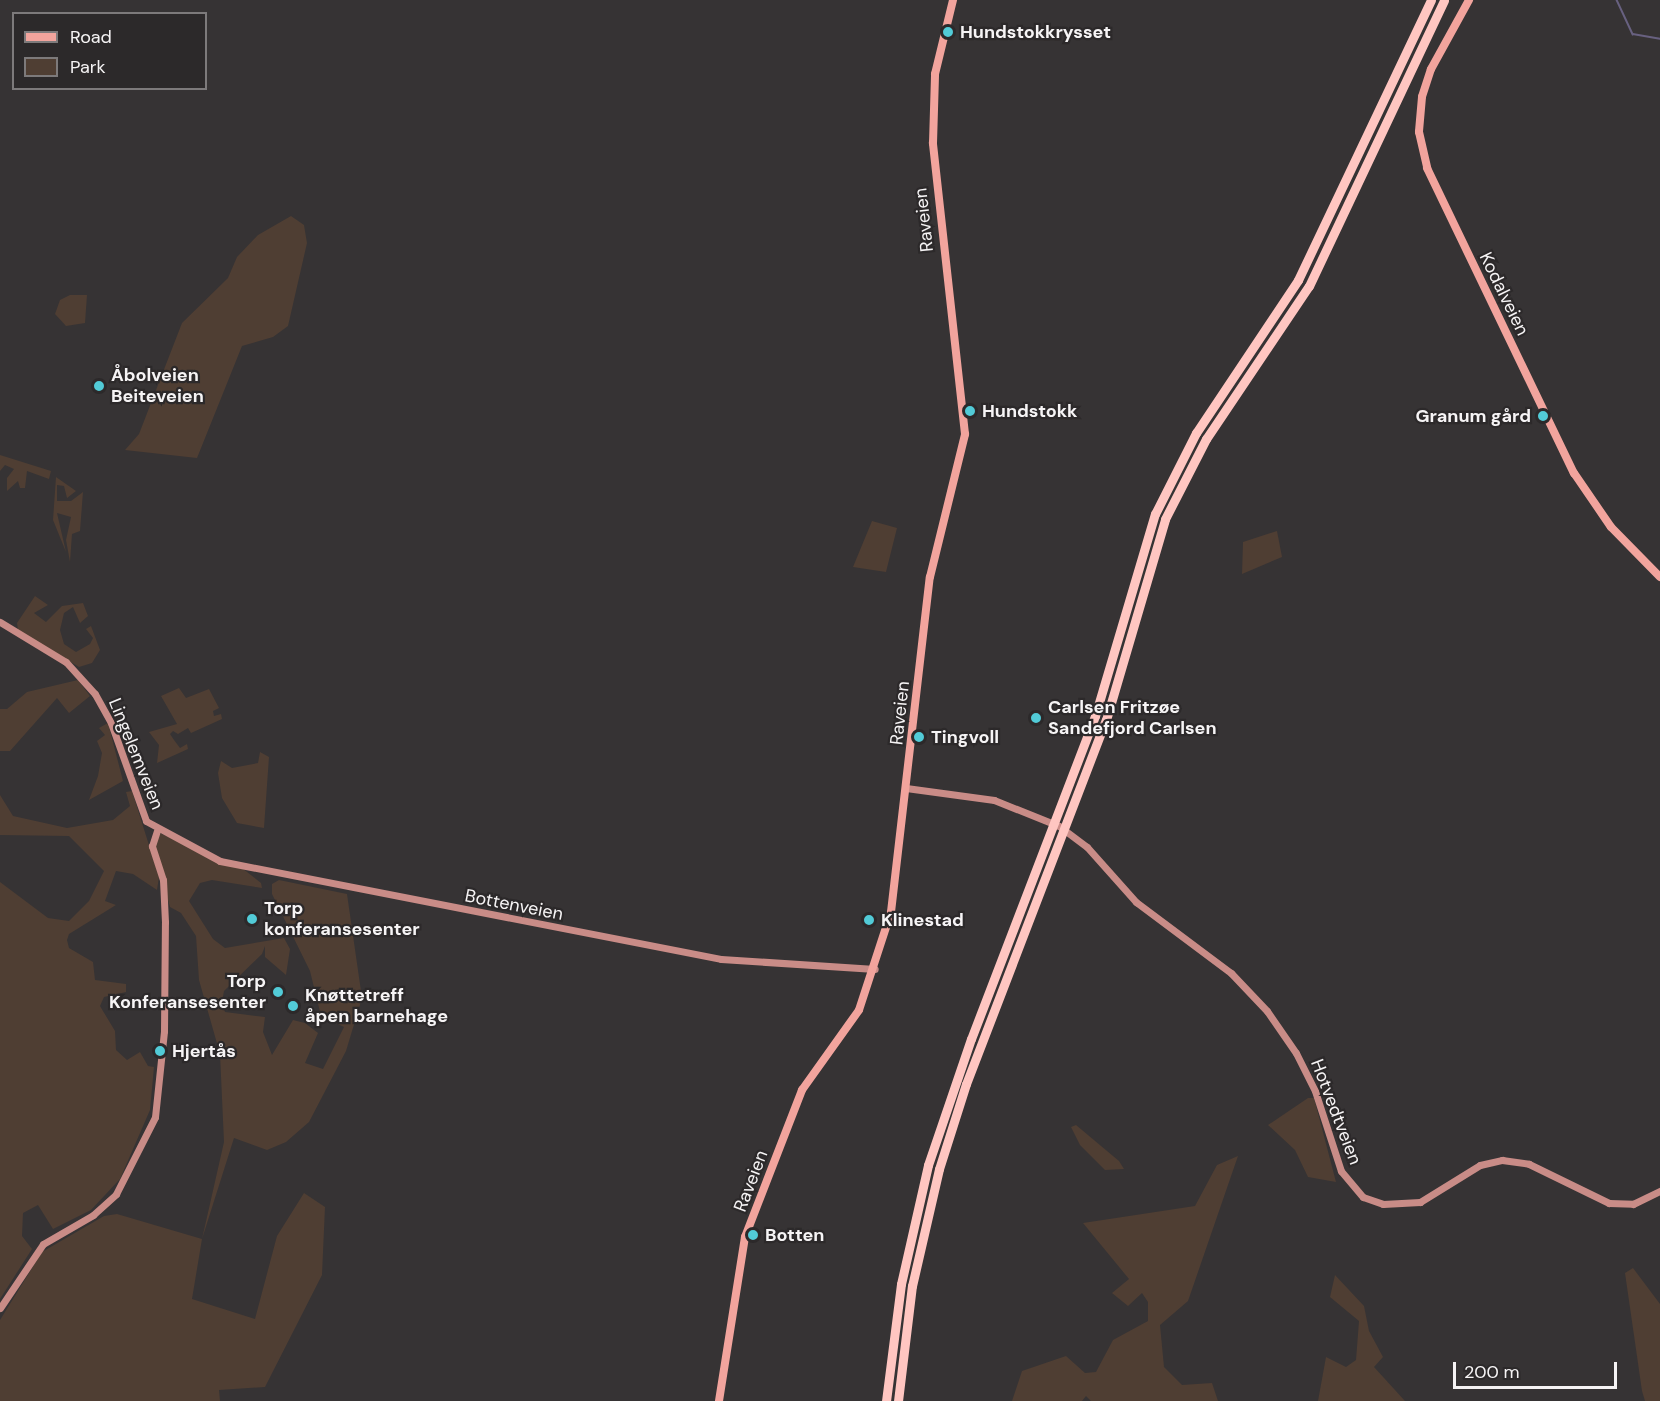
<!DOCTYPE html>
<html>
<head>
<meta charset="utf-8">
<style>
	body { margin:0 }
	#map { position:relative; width:1660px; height:1401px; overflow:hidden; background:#363334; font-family:"DM Sans",sans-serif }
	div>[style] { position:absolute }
	.green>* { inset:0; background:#4f3e33 }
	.stream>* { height:1.5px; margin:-0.75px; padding:0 0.75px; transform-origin:0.75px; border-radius:0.75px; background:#686180 }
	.secondary>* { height:7px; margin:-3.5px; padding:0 3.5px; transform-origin:3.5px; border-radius:3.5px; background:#c98c87 }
	.primary>* { height:8px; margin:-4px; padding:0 4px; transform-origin:4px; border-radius:4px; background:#f2a49d }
	.motorway>* { height:9px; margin:-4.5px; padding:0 4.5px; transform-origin:4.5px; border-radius:4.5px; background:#ffc6c1 }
	.dots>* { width:16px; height:16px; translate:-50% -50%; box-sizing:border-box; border:3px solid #2c292a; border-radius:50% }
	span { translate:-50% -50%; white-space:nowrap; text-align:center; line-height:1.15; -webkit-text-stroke:4.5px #2c292a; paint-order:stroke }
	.poi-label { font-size:18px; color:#f6f4f5; font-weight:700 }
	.left { translate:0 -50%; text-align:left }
	.right { translate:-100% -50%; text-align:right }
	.street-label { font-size:18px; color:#f6f4f5 }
	.legend { position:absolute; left:12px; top:12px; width:195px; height:78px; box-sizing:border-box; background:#2c292a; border:2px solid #7d7a7b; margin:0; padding:8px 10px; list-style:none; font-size:18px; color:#f6f4f5 }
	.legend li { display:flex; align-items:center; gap:12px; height:30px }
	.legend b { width:30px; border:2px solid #7d7a7b }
	.scale { position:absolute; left:1453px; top:1362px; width:164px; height:27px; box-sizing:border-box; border:3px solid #f6f4f5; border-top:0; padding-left:8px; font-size:18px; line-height:21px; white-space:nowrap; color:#f6f4f5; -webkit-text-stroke:4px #2c292a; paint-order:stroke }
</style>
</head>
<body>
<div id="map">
	<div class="green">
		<div style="clip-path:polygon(291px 216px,304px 225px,307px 243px,288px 326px,273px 337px,242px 346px,197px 458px,125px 450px,139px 434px,182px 323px,228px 278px,237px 257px,258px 235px)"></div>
		<div style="clip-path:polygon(70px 295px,87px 295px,85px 323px,66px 326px,55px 314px,60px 300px)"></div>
		<div style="clip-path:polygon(0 455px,51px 471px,49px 479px,27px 471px,25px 488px,20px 488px,18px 481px,7px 491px,7px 478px,14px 469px,5px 465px,0 471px)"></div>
		<div style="clip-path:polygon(56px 477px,76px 491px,67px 498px,64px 486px,57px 485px,57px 501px,71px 501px,83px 492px,80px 531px,72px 534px,70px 562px,66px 540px,71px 517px,57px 513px,66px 552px,53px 520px)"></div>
		<div style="clip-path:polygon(872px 521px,897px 528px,886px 572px,853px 567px)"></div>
		<div style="clip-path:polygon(1277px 531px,1282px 557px,1242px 574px,1243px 542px)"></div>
		<div style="clip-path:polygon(35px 596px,48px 605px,34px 613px,46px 622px,62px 606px,83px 603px,88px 616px,80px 623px,73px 607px,64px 613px,60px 630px,64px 644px,76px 652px,90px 644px,93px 638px,86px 629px,91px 626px,100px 650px,92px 663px,79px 667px,18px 630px,17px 623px)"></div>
		<div style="clip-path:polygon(78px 680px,90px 696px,69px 713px,57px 698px,10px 751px,0 751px,0 709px,7px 709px,27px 692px)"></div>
		<div style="clip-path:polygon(179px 688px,186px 698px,209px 689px,219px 708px,213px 711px,214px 716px,221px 714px,222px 719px,191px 733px,188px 728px,178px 734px,173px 731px,170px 734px,174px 740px,180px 748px,187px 744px,188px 749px,157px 763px,159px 745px,149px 732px,177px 724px,161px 696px)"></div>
		<div style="clip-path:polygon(108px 723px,123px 781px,89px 800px,98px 776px,102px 753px,97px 741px,105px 735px,99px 728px)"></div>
		<div style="clip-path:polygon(260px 752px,269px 757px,264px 828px,237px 823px,222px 798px,218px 773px,221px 761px,232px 768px,258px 763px)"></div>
		<div style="clip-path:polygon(132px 791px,159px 877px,157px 890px,133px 874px,116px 871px,105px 901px,116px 905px,69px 934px,67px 940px,69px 948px,93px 962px,95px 980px,126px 984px,126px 992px,104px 997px,100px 1006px,115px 1031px,116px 1050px,127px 1060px,140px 1052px,148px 1066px,154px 1067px,150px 1110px,120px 1179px,91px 1210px,53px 1229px,38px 1205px,23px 1213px,22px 1236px,32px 1249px,0 1299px,0 882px,48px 918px,69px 921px,89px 901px,104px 871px,69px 836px,0 835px,0 795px,13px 816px,67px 828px,113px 820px,130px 806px,126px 792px)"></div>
		<div style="clip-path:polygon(157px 832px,242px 868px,261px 883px,262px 888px,212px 880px,200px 883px,189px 901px,213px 939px,225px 948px,284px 938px,290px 949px,286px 975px,265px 957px,265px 946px,262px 954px,224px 991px,222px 1002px,225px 1012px,265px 1017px,263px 1032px,272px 1055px,293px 1020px,305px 1023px,318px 1033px,305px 1063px,323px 1069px,344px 1027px,321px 1016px,310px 971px,272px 894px,272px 884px,279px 880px,347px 894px,362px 998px,346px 1051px,309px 1122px,286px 1142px,267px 1150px,234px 1138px,202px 1239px,192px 1299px,255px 1319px,277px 1236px,304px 1193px,325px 1207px,322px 1275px,265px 1387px,219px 1390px,220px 1401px,0 1401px,0 1320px,42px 1252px,104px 1216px,117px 1214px,202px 1239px,224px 1142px,220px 1054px,199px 980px,196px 936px,181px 913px,170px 907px,153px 849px)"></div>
		<div style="clip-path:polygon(1308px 1098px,1314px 1098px,1336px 1182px,1308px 1177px,1295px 1150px,1268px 1125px)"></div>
		<div style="clip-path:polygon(1076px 1125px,1119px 1161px,1124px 1169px,1105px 1170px,1080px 1145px,1071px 1127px)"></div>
		<div style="clip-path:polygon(1238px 1156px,1188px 1301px,1160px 1325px,1164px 1367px,1182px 1385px,1212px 1383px,1218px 1401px,1091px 1401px,1086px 1396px,1082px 1401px,1012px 1401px,1022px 1371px,1066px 1356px,1085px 1373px,1096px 1372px,1113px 1340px,1148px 1321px,1148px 1302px,1142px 1293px,1128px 1306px,1112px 1293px,1129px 1279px,1083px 1223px,1195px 1206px,1217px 1165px)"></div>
		<div style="clip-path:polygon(1633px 1268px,1660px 1304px,1660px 1401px,1645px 1401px,1642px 1391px,1625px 1273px)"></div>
		<div style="clip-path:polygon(1335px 1275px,1364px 1306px,1369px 1331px,1383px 1357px,1374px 1367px,1405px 1401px,1318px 1401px,1326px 1357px,1346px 1367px,1356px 1360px,1359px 1321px,1330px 1297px)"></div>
	</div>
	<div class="stream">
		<div style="left:1617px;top:0;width:38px;rotate:65deg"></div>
		<div style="left:1633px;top:34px;width:27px;rotate:10deg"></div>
	</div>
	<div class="secondary">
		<div style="left:0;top:622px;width:77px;rotate:31.2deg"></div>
		<div style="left:66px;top:662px;width:43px;rotate:47.8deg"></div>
		<div style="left:95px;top:694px;width:33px;rotate:61deg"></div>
		<div style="left:111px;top:723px;width:104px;rotate:70.3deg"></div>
		<div style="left:146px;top:821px;width:84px;rotate:28.4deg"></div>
		<div style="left:220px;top:861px;width:510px;rotate:11.07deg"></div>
		<div style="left:721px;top:959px;width:154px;rotate:3.7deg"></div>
		<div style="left:906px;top:788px;width:89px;rotate:7.8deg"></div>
		<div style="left:994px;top:800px;width:70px;rotate:21.8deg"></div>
		<div style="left:1059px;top:826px;width:35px;rotate:37deg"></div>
		<div style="left:1087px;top:847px;width:74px;rotate:48.3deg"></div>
		<div style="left:1136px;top:902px;width:119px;rotate:36.8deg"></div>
		<div style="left:1231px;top:973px;width:52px;rotate:46.5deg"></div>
		<div style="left:1267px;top:1011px;width:51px;rotate:55.4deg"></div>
		<div style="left:1296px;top:1053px;width:42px;rotate:63.4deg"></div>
		<div style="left:1315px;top:1091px;width:84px;rotate:72deg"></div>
		<div style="left:1341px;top:1171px;width:34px;rotate:50deg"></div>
		<div style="left:1363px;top:1197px;width:21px;rotate:19deg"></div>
		<div style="left:1383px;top:1204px;width:37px;rotate:-3deg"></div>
		<div style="left:1420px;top:1202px;width:70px;rotate:-31.7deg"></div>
		<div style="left:1480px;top:1165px;width:23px;rotate:-13deg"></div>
		<div style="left:1502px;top:1160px;width:27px;rotate:8deg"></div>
		<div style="left:1529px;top:1164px;width:89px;rotate:26deg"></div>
		<div style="left:1609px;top:1203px;width:24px;rotate:2deg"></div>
		<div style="left:1633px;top:1204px;width:30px;rotate:-26deg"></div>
		<div style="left:0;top:1308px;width:77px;rotate:-56.1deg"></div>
		<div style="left:43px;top:1244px;width:58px;rotate:-30.1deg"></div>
		<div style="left:93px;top:1215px;width:31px;rotate:-42deg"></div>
		<div style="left:116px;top:1194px;width:86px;rotate:-63.1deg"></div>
		<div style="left:155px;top:1117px;width:86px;rotate:-84deg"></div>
		<div style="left:164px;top:1031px;width:109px;rotate:-89.5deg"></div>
		<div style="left:165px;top:922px;width:42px;rotate:-92.7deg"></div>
		<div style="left:163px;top:880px;width:36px;rotate:-108deg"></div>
		<div style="left:152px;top:846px;width:16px;rotate:-72deg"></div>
	</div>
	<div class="primary">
		<div style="left:1469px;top:0;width:79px;rotate:118.8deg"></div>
		<div style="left:1431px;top:69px;width:29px;rotate:108deg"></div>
		<div style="left:1422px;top:97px;width:35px;rotate:95deg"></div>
		<div style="left:1419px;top:132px;width:37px;rotate:77deg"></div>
		<div style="left:1427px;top:168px;width:339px;rotate:64.3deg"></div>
		<div style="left:1574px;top:473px;width:65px;rotate:55.6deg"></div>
		<div style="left:1611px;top:527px;width:70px;rotate:45.6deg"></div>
		<div style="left:719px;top:1401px;width:166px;rotate:-81deg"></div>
		<div style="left:745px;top:1237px;width:158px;rotate:-68.8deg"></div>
		<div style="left:802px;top:1090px;width:98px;rotate:-54.5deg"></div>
		<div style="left:859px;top:1010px;width:103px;rotate:-71.9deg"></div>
		<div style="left:891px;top:912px;width:337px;rotate:-83.4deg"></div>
		<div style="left:930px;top:577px;width:147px;rotate:-76.2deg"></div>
		<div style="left:965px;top:434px;width:293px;rotate:-96.3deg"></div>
		<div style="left:933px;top:143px;width:69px;rotate:-88.3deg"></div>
		<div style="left:935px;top:74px;width:76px;rotate:-76.3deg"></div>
	</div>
	<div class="motorway">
		<div style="left:886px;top:1401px;width:118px;rotate:-82.7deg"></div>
		<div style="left:901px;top:1284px;width:122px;rotate:-77.2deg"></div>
		<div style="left:928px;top:1165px;width:133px;rotate:-71.2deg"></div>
		<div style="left:971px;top:1039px;width:346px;rotate:-69deg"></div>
		<div style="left:1095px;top:716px;width:211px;rotate:-73.5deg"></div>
		<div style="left:1155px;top:514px;width:91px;rotate:-63.2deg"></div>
		<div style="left:1196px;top:433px;width:184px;rotate:-56.3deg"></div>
		<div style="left:1298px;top:280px;width:310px;rotate:-64.6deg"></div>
		<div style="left:898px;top:1401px;width:116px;rotate:-83.1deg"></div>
		<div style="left:912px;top:1286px;width:120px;rotate:-77deg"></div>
		<div style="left:939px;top:1169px;width:89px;rotate:-72.4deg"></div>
		<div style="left:966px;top:1084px;width:390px;rotate:-69deg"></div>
		<div style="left:1106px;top:720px;width:209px;rotate:-73.6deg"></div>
		<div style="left:1165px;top:519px;width:90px;rotate:-62.9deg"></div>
		<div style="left:1206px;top:439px;width:184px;rotate:-56.1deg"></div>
		<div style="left:1309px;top:286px;width:316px;rotate:-64.7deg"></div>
	</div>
	<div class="dots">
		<div style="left:948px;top:32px;background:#52cbd7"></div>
		<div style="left:99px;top:386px;background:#52cbd7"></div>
		<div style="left:970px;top:411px;background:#52cbd7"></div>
		<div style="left:1543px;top:416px;background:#52cbd7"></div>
		<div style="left:1036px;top:718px;background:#52cbd7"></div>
		<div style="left:919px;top:737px;background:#52cbd7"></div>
		<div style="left:252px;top:919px;background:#52cbd7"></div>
		<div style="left:869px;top:920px;background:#52cbd7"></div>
		<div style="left:278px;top:992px;background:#52cbd7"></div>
		<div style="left:293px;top:1006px;background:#52cbd7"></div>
		<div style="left:160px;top:1051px;background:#52cbd7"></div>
		<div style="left:753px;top:1235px;background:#52cbd7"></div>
	</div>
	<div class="poi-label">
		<span class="left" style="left:960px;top:32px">Hundstokkrysset</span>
		<span class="left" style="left:111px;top:386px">Åbolveien<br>Beiteveien</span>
		<span class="left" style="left:982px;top:411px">Hundstokk</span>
		<span class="right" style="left:1531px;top:416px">Granum gård</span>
		<span class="left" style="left:1048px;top:718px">Carlsen Fritzøe<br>Sandefjord Carlsen</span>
		<span class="left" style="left:931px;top:737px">Tingvoll</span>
		<span class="left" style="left:264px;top:919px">Torp<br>konferansesenter</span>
		<span class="left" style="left:881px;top:920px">Klinestad</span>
		<span class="right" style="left:266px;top:992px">Torp<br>Konferansesenter</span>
		<span class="left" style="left:305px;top:1006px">Knøttetreff<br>åpen barnehage</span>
		<span class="left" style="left:172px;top:1051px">Hjertås</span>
		<span class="left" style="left:765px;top:1235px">Botten</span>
	</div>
	<div class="street-label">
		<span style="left:924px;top:220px;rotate:-96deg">Raveien</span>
		<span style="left:1504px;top:294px;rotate:64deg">Kodalveien</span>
		<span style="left:900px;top:713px;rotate:-84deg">Raveien</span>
		<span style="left:136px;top:754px;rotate:68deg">Lingelemveien</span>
		<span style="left:514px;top:905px;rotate:11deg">Bottenveien</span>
		<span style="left:1336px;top:1112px;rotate:69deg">Hotvedtveien</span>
		<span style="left:751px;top:1181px;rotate:-69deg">Raveien</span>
	</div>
	<ul class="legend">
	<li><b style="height:8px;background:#f2a49d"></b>Road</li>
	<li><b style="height:16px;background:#4f3e33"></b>Park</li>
	</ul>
	<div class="scale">200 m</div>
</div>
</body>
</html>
